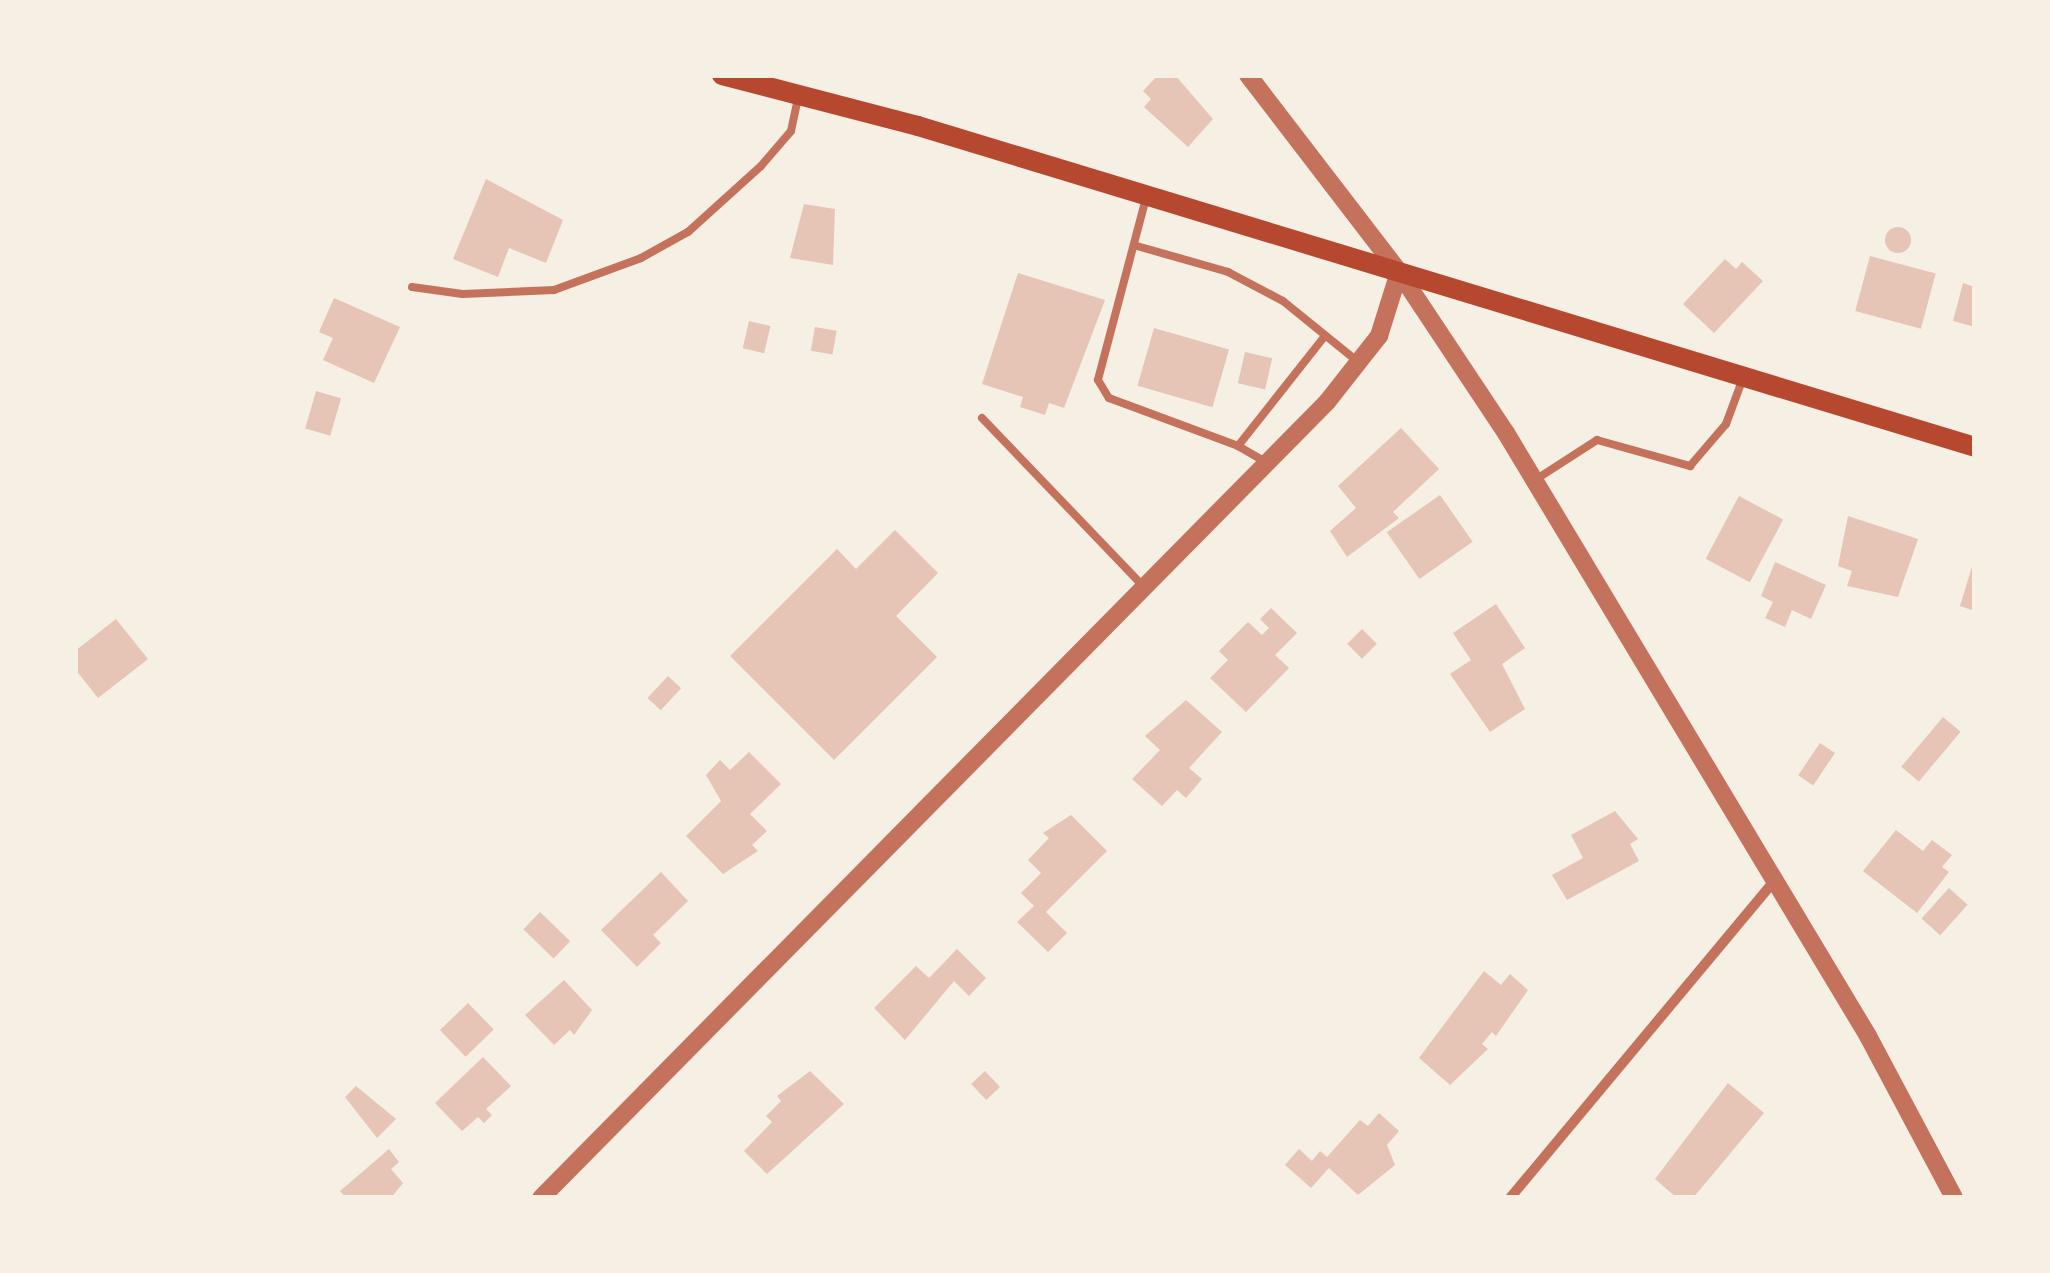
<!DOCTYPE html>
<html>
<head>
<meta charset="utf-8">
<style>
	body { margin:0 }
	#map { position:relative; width:2050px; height:1273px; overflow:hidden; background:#f6efe4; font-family:"PT Sans Narrow",sans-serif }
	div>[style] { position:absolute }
	.building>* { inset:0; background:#e6c5b7; transform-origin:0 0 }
	.round { border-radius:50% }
	.service>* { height:8px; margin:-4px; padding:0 4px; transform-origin:4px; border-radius:4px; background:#c5725c }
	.minor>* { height:10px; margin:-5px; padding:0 5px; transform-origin:5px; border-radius:5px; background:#c5725c }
	.tertiary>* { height:18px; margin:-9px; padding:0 9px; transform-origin:9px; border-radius:9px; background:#c5725c }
	.secondary>* { height:20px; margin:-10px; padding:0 10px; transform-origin:10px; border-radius:10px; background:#b5482f }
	span { translate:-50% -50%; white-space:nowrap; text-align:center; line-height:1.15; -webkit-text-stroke:8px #f6efe4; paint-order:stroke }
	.frame { position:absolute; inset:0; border:78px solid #f6efe4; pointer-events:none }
</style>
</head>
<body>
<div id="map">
	<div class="building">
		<div style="clip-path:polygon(1158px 75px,1175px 75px,1213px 119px,1188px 147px,1144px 107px,1151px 99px,1143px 91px)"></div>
		<div style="clip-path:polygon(486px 179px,563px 220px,546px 263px,509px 248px,498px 277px,453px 259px)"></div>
		<div style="clip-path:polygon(804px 204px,835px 209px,833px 265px,790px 258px)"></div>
		<div class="round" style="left:1885px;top:227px;width:26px;height:26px"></div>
		<div style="left:1870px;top:256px;width:68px;height:57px;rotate:15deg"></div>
		<div style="clip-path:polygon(1725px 259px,1736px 269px,1742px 262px,1763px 281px,1714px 333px,1683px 304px)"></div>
		<div style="clip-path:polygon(1018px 273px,1105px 300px,1064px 408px,1049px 403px,1045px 415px,1020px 407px,1023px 397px,982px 384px)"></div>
		<div style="clip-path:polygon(1963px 283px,1975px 287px,1975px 327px,1953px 321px)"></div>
		<div style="clip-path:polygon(334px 298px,400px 327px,374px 383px,323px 360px,333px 338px,319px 332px)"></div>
		<div style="left:749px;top:321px;width:22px;height:28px;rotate:13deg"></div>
		<div style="left:815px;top:327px;width:22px;height:24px;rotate:10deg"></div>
		<div style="left:1154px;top:328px;width:78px;height:60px;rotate:16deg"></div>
		<div style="left:1245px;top:352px;width:28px;height:32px;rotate:13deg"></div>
		<div style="left:316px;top:391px;width:26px;height:39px;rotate:16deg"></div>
		<div style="clip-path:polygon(1401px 428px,1439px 469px,1393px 512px,1399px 518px,1347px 557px,1330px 531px,1356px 508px,1338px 486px)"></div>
		<div style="left:1440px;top:495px;width:57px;height:65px;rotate:55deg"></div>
		<div style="left:1739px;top:496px;width:50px;height:71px;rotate:28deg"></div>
		<div style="clip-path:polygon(1848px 516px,1918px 539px,1898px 597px,1847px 586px,1852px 571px,1838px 566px)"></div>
		<div style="clip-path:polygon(895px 530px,938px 573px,896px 616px,937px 657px,834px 760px,730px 656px,837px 549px,856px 569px)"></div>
		<div style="clip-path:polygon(1974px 560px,1975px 560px,1975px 611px,1960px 606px)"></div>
		<div style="clip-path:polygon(1775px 562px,1826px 585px,1811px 619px,1792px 610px,1785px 627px,1765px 618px,1773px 602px,1761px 596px)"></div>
		<div style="clip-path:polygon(1496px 604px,1525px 648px,1502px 664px,1525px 709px,1490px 732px,1450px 674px,1471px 660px,1453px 633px)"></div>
		<div style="clip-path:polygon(1271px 608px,1297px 633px,1275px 655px,1289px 668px,1246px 712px,1210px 678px,1228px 660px,1219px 651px,1248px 622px,1262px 635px,1269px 628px,1260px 619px)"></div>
		<div style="clip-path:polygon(116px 619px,148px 659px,98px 698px,75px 669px,75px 651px)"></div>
		<div style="left:1362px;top:629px;width:21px;height:21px;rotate:45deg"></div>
		<div style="left:668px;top:676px;width:18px;height:30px;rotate:43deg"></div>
		<div style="clip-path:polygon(1186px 700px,1222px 732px,1189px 768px,1202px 779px,1186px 798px,1177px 790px,1162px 806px,1132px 779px,1160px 750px,1145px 736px)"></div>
		<div style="left:1943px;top:717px;width:23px;height:65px;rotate:40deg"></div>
		<div style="left:1820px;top:743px;width:18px;height:39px;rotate:34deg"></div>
		<div style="clip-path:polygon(749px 752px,781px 784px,750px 814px,767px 831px,752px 845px,758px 851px,723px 874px,686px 836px,721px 801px,706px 775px,720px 760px,730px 770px)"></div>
		<div style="clip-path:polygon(1615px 811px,1638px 839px,1630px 844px,1639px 861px,1567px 900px,1552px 875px,1583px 858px,1571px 835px)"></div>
		<div style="clip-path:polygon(1071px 815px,1107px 851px,1046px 912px,1067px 933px,1048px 952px,1017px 922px,1034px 906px,1021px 893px,1041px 873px,1028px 860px,1049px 838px,1043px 833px)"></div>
		<div style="clip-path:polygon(1896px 830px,1923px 851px,1932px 840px,1952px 855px,1942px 867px,1949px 872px,1917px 913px,1863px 871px)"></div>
		<div style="clip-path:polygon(661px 872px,688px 901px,653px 935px,661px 943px,637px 967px,601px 930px)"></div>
		<div style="left:1949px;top:888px;width:25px;height:41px;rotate:42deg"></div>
		<div style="left:540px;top:912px;width:42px;height:24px;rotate:44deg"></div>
		<div style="clip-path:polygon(957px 949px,986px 978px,969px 996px,954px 981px,905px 1040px,874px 1008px,916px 966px,929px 978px)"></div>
		<div style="clip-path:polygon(1484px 971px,1501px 985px,1510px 974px,1528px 990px,1496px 1036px,1492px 1032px,1482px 1044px,1488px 1049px,1450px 1085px,1419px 1058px)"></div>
		<div style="clip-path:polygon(564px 980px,592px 1010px,574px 1035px,570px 1030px,554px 1045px,525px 1015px)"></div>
		<div style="left:468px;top:1003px;width:37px;height:39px;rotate:46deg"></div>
		<div style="clip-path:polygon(483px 1057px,511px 1086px,486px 1109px,492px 1115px,484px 1123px,478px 1117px,462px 1131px,435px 1103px)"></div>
		<div style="clip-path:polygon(810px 1071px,844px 1104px,767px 1174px,744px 1151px,772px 1122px,766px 1116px,781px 1101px,777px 1096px)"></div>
		<div style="left:985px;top:1071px;width:22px;height:19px;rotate:47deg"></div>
		<div style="clip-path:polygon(1728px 1083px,1764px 1113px,1693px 1198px,1677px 1198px,1655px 1179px)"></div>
		<div style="clip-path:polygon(356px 1086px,396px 1119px,377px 1138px,345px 1097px)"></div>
		<div style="clip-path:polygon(1379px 1113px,1399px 1131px,1387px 1145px,1395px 1165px,1358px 1195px,1329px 1168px,1311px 1188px,1285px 1165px,1299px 1149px,1312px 1161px,1320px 1151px,1327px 1157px,1360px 1120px,1368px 1126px)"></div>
		<div style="clip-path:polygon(389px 1149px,399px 1162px,391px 1169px,403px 1183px,391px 1198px,346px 1198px,340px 1191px)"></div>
	</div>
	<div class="service">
		<div style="left:1146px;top:198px;width:188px;rotate:104.8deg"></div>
		<div style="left:1098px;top:380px;width:21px;rotate:59deg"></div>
		<div style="left:1109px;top:398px;width:138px;rotate:20.4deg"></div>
		<div style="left:1238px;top:446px;width:34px;rotate:30deg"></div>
		<div style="left:1137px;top:246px;width:95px;rotate:15.9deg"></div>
		<div style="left:1228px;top:272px;width:62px;rotate:27.8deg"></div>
		<div style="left:1283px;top:301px;width:95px;rotate:39deg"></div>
		<div style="left:412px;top:287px;width:51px;rotate:7.8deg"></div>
		<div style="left:463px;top:294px;width:91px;rotate:-2.5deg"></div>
		<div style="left:554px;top:290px;width:93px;rotate:-20.2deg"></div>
		<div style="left:641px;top:258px;width:54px;rotate:-29deg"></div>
		<div style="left:688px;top:232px;width:98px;rotate:-42.1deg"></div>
		<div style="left:761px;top:166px;width:46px;rotate:-49.4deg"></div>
		<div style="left:791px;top:131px;width:35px;rotate:-78deg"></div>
		<div style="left:982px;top:418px;width:233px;rotate:46.2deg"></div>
		<div style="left:1238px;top:446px;width:140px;rotate:-51.7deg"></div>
		<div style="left:1535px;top:480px;width:74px;rotate:-32.8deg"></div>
		<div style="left:1597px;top:440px;width:97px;rotate:15.6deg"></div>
		<div style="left:1690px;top:466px;width:55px;rotate:-49.4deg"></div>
		<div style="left:1726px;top:424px;width:49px;rotate:-69.7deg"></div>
	</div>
	<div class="minor">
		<div style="left:1510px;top:1198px;width:413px;rotate:-50.2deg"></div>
	</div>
	<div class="tertiary">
		<div style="left:1248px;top:75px;width:248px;rotate:52.5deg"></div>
		<div style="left:1399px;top:272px;width:193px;rotate:56.4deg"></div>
		<div style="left:1506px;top:433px;width:703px;rotate:59.02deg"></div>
		<div style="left:1868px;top:1036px;width:183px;rotate:62deg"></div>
		<div style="left:541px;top:1198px;width:1119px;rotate:-45.36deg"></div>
		<div style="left:1327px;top:402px;width:84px;rotate:-51.8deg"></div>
		<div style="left:1379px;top:336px;width:67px;rotate:-72.6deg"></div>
	</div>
	<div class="secondary">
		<div style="left:722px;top:75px;width:203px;rotate:14.6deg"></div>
		<div style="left:918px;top:126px;width:1105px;rotate:16.89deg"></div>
	</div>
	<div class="frame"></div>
</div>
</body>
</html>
